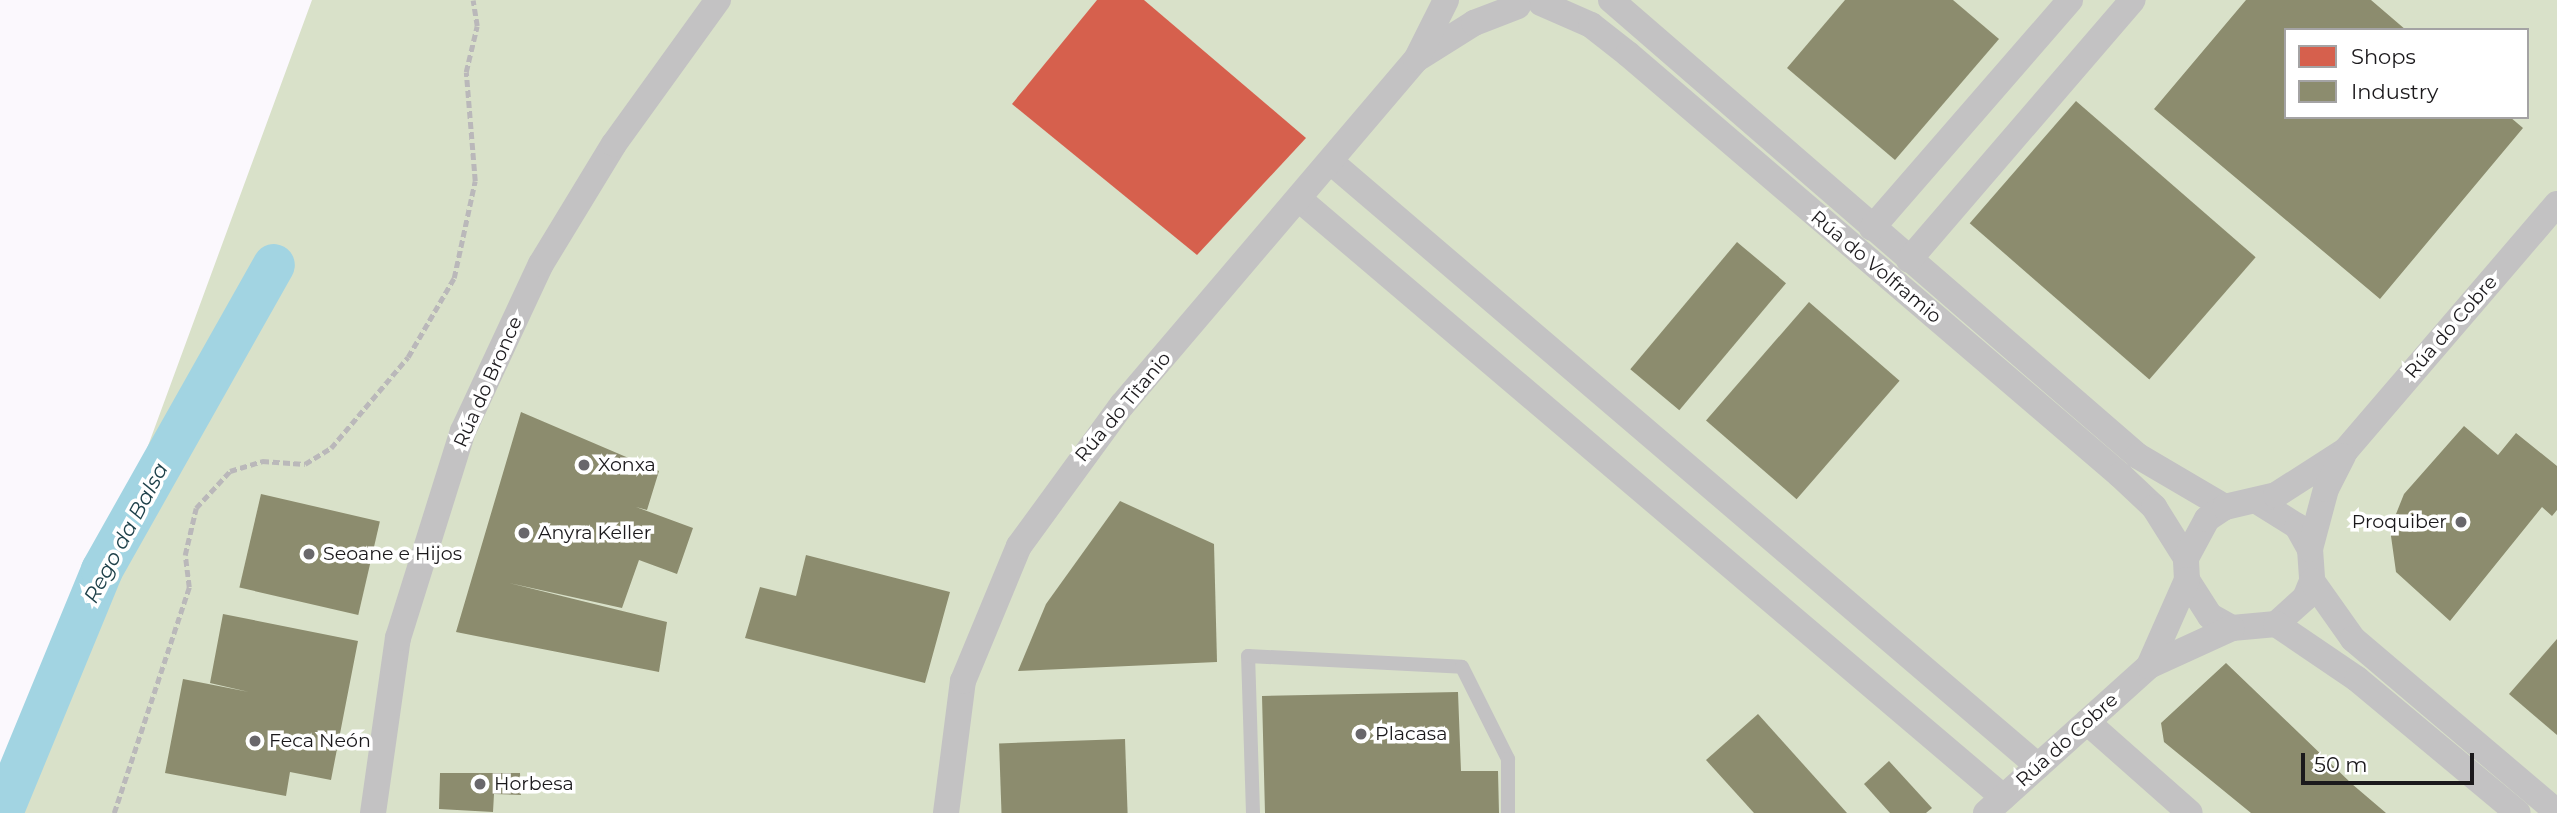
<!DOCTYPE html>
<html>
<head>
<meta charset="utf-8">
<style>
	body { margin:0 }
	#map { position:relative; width:2557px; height:813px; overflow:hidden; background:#fbf8fd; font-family:Montserrat,sans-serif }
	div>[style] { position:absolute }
	.green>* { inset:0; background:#d9e1c9 }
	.shops>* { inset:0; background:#d6604d }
	.industry>* { inset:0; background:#8c8c6e; transform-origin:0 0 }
	.river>* { height:42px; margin:-21px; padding:0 21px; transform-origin:21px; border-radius:21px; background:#a2d4e2 }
	.path>* { height:4.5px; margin-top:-2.25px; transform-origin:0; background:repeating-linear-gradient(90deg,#bab8ba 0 7px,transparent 0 10.5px) }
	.service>* { height:14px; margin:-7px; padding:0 7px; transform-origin:7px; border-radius:7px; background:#c3c2c3 }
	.minor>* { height:26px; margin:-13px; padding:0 13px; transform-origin:13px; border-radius:13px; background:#c3c2c3 }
	.dots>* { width:19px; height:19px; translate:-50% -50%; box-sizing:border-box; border:4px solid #fff; border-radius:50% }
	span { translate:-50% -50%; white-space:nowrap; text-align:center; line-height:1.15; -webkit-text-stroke:7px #fff; paint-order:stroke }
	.street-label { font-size:19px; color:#1b191c }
	.poi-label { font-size:19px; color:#1b191c }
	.left { translate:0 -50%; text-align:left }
	.right { translate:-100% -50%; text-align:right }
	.water-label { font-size:21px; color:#1e414a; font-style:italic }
	.legend { position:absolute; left:2284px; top:28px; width:245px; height:91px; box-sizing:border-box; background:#fff; border:2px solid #a4a3a4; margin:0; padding:9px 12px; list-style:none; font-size:21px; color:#1b191c }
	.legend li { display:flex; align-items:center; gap:14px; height:35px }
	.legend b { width:35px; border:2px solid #a4a3a4 }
	.scale { position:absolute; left:2301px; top:753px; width:173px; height:32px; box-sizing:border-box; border:4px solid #1b191c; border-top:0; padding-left:9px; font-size:21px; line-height:24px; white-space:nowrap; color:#1b191c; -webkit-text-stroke:5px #fff; paint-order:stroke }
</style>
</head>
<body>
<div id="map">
	<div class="green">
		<div style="clip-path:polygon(evenodd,312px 0,2557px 0,2557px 813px,13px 813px,312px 0,2286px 30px,2527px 30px,2527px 117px,2286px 117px,2286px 30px)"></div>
	</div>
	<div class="shops">
		<div style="clip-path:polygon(1097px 0,1144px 0,1306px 138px,1197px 255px,1012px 104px)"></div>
	</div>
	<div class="industry">
		<div style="clip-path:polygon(1845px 0,1953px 0,1999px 39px,1895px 160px,1787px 68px)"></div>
		<div style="clip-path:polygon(2246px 0,2371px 0,2406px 30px,2286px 30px,2286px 117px,2510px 117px,2523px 128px,2380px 299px,2154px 109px)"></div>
		<div style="left:2076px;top:101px;width:238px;height:162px;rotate:41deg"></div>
		<div style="left:1737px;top:242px;width:64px;height:166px;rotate:40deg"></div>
		<div style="left:1809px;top:302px;width:120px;height:157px;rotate:41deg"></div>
		<div style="clip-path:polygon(521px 412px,659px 471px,647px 510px,636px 507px,693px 528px,677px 574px,639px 560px,622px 608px,509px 583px,667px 622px,659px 672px,456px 632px)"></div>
		<div style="clip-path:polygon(2464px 426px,2498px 455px,2516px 433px,2557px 466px,2557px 510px,2552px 516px,2542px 507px,2450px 621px,2396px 572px,2390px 529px,2404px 494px)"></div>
		<div style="left:261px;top:494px;width:122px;height:96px;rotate:13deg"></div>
		<div style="clip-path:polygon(1120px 501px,1214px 544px,1217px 662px,1018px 671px,1046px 604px)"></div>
		<div style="clip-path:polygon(806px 555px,950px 592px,925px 683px,745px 638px,760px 587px,796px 596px)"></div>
		<div style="clip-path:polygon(223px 614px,358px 641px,331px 780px,290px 772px,286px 796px,165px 773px,183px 679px,249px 692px,210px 683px)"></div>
		<div style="clip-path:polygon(2557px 639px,2557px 735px,2509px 694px)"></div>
		<div style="clip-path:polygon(2226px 663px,2352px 784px,2386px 813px,2251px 813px,2164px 742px,2161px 723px)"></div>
		<div style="clip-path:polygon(1458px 692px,1461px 771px,1498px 771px,1499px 813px,1265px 813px,1262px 696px)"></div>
		<div style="clip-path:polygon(1758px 714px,1847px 813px,1754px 813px,1706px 760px)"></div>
		<div style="left:1125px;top:739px;width:74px;height:126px;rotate:88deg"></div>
		<div style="clip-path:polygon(1889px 761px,1932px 808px,1926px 813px,1890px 813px,1864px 784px)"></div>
		<div style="clip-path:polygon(440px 773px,520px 773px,521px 795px,494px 794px,493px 812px,439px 809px)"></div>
	</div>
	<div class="river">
		<div style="left:2px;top:813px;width:263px;rotate:-67.6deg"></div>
		<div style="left:102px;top:570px;width:350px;rotate:-60.6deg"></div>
	</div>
	<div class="path">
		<div style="left:114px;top:813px;width:238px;rotate:-71.6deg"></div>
		<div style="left:189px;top:587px;width:32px;rotate:-97deg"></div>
		<div style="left:185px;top:555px;width:48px;rotate:-76.8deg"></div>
		<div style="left:196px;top:508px;width:50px;rotate:-47.4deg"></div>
		<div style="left:230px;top:471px;width:34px;rotate:-17deg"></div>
		<div style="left:262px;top:461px;width:43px;rotate:4deg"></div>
		<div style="left:305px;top:464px;width:31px;rotate:-32deg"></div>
		<div style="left:331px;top:448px;width:119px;rotate:-49.8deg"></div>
		<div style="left:408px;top:357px;width:91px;rotate:-59.8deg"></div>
		<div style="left:454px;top:278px;width:99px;rotate:-77.8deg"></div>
		<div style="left:475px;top:181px;width:109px;rotate:-94.7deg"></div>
		<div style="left:466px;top:72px;width:47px;rotate:-76.6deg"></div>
		<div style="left:477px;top:26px;width:26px;rotate:-99deg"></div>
	</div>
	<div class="service">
		<div style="left:1253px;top:813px;width:157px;rotate:-91.8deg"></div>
		<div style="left:1248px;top:656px;width:214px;rotate:2.9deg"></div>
		<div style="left:1462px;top:667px;width:103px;rotate:63.4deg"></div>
		<div style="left:1508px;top:759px;width:54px;rotate:90deg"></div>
	</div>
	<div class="minor">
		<div style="left:1611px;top:0;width:697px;rotate:40.87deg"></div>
		<div style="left:2138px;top:456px;width:101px;rotate:30.4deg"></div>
		<div style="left:1541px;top:3px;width:55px;rotate:23.7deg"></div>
		<div style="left:1591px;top:25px;width:47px;rotate:38.1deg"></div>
		<div style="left:1628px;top:54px;width:648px;rotate:40.55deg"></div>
		<div style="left:2120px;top:475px;width:47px;rotate:43.3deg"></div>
		<div style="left:2154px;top:507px;width:60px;rotate:57.9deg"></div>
		<div style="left:1420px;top:57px;width:64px;rotate:-32.2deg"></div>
		<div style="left:1474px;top:23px;width:47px;rotate:-21.1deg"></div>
		<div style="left:1331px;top:162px;width:930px;rotate:40.51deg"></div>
		<div style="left:1299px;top:199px;width:924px;rotate:40.35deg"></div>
		<div style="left:1872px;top:228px;width:302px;rotate:-49deg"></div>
		<div style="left:1909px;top:260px;width:343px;rotate:-49.3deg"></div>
		<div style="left:2260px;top:503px;width:44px;rotate:31.9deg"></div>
		<div style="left:2297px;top:526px;width:26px;rotate:61deg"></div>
		<div style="left:2310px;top:549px;width:32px;rotate:86deg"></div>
		<div style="left:2312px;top:581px;width:18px;rotate:112deg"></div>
		<div style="left:2305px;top:598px;width:39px;rotate:138deg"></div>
		<div style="left:2276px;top:624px;width:44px;rotate:174.8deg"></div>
		<div style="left:2232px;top:628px;width:25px;rotate:-151deg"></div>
		<div style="left:2210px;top:616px;width:43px;rotate:-122.6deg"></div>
		<div style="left:2187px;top:580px;width:22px;rotate:-93deg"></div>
		<div style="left:2186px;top:558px;width:44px;rotate:-61.7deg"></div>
		<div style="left:2207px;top:519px;width:22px;rotate:-34deg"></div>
		<div style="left:2225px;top:507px;width:52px;rotate:-13.2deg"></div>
		<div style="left:2276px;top:495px;width:83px;rotate:-32.7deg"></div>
		<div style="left:2346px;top:450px;width:324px;rotate:-49.4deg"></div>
		<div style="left:2310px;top:549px;width:62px;rotate:-75.1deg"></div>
		<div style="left:2326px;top:489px;width:37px;rotate:-63deg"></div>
		<div style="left:2312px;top:581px;width:71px;rotate:54.7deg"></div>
		<div style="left:2353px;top:639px;width:267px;rotate:40.3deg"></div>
		<div style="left:2276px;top:624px;width:98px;rotate:34.2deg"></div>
		<div style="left:2357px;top:679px;width:209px;rotate:39.8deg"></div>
		<div style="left:2149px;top:666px;width:94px;rotate:-66.2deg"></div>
		<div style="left:2087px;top:722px;width:137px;rotate:41.5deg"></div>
		<div style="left:373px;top:813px;width:177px;rotate:-81.9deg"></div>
		<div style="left:398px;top:638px;width:217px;rotate:-72.6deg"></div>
		<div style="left:463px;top:431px;width:184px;rotate:-65deg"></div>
		<div style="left:541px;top:264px;width:140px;rotate:-58.7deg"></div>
		<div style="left:614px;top:144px;width:178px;rotate:-54.2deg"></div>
		<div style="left:946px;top:813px;width:133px;rotate:-82.7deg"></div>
		<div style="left:963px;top:681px;width:146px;rotate:-67.5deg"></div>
		<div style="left:1019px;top:546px;width:175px;rotate:-53.9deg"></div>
		<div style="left:1122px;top:405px;width:453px;rotate:-49.6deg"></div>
		<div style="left:1416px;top:60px;width:67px;rotate:-63.4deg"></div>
		<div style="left:1986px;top:813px;width:219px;rotate:-42deg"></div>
		<div style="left:2149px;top:666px;width:91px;rotate:-24.6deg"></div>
	</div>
	<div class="dots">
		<div style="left:584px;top:465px;background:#69676b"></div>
		<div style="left:2461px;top:522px;background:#69676b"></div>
		<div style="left:524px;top:533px;background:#69676b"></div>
		<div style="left:309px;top:554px;background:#69676b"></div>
		<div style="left:1361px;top:734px;background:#69676b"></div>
		<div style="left:255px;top:741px;background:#69676b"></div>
		<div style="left:480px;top:784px;background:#69676b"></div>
	</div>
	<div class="street-label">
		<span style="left:1876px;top:267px;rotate:40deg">Rúa do Volframio</span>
		<span style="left:2451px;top:327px;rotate:-49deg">Rúa do Cobre</span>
		<span style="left:488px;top:382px;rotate:-66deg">Rúa do Bronce</span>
		<span style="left:1123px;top:407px;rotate:-50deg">Rúa do Titanio</span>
		<span style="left:2067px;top:740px;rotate:-42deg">Rúa do Cobre</span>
	</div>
	<div class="poi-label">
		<span class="left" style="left:598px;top:465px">Xonxa</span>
		<span class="right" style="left:2447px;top:522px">Proquiber</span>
		<span class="left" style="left:538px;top:533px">Anyra Keller</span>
		<span class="left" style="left:323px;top:554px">Seoane e Hijos</span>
		<span class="left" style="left:1375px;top:734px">Placasa</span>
		<span class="left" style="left:269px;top:741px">Feca Neón</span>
		<span class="left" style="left:494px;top:784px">Horbesa</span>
	</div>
	<div class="water-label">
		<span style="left:126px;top:533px;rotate:-62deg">Rego da Balsa</span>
	</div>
	<ul class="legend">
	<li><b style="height:19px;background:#d6604d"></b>Shops</li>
	<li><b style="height:19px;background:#8c8c6e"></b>Industry</li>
	</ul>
	<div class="scale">50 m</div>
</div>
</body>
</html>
